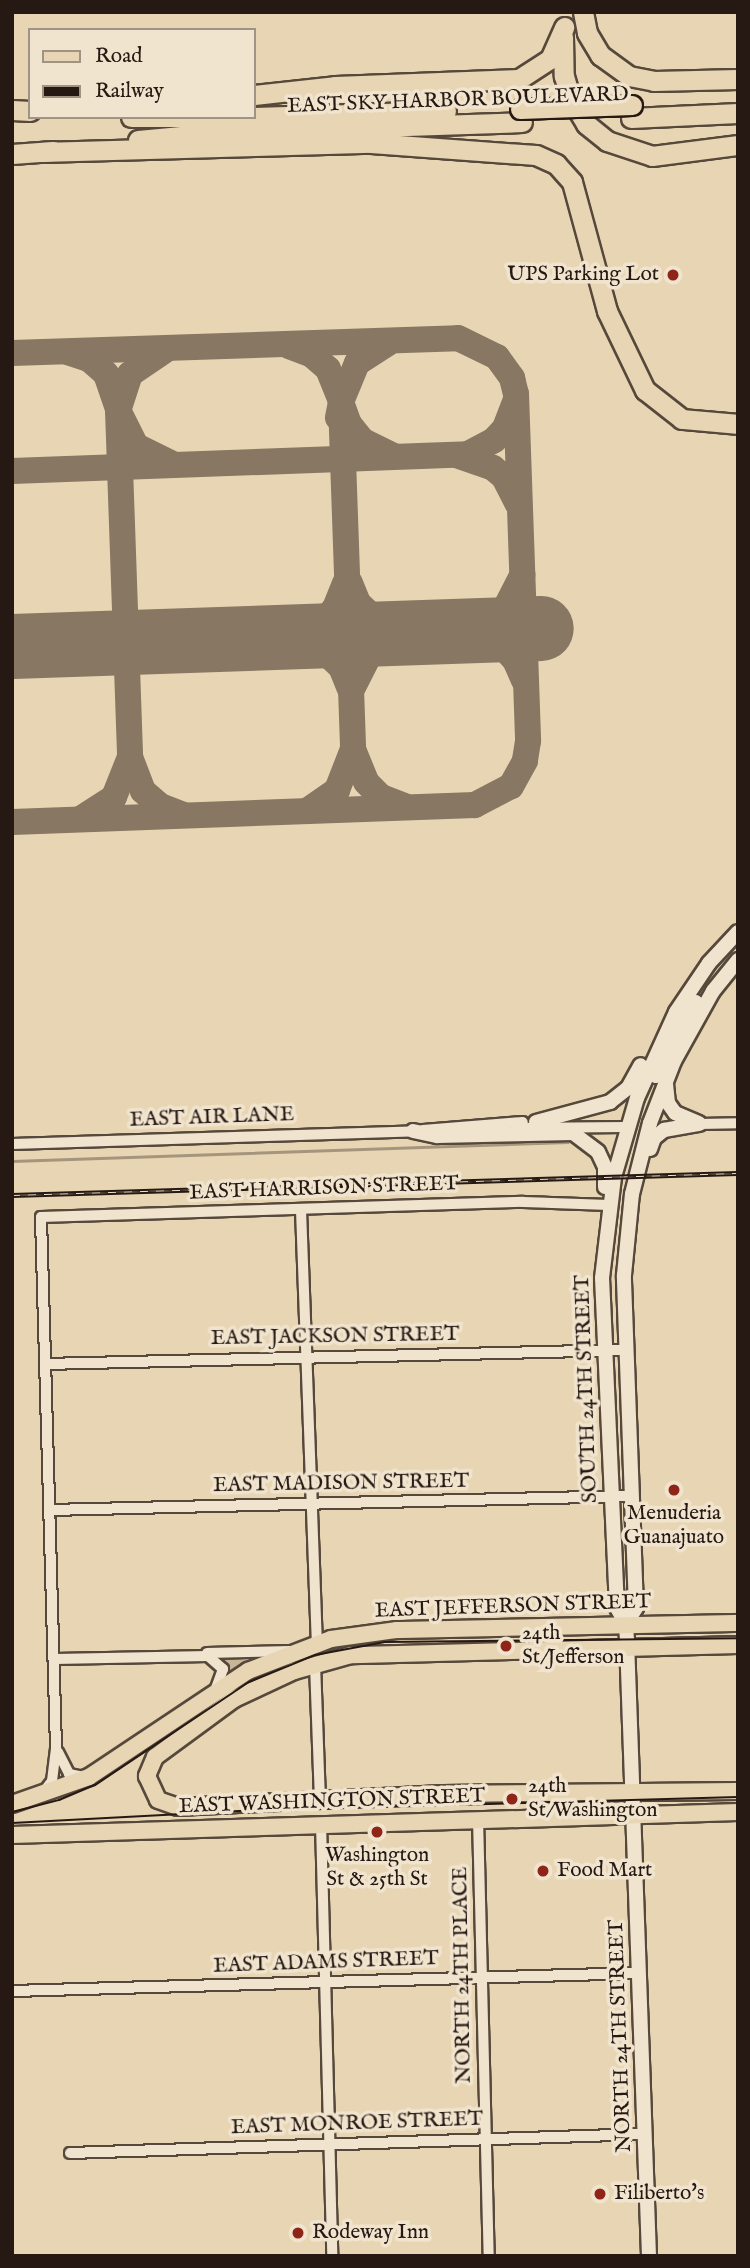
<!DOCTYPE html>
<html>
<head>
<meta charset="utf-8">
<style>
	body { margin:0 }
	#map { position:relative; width:750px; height:2268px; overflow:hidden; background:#e8d5b3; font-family:"IM FELL English",serif }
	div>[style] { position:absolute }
	.green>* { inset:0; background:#c7b598 }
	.stream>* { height:2.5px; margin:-1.25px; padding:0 1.25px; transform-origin:1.25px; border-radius:1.25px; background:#a6957d }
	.taxiway>* { height:26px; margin:-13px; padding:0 13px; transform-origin:13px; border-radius:13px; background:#877763 }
	.runway>* { height:65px; margin:-32.5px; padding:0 32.5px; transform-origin:32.5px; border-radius:32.5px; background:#877763 }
	.roads { filter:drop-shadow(2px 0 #56483b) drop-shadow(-2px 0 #56483b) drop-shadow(0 2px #56483b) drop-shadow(0 -2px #56483b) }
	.street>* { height:10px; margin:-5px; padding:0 5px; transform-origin:5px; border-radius:5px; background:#f0e4ce }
	.secondary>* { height:14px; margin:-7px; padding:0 7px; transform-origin:7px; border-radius:7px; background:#f0e4ce }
	.primary>* { height:16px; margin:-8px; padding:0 8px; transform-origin:8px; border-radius:8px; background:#e8d5b3 }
	.highway>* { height:19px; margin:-9.5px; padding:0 9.5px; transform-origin:9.5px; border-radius:9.5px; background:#e8d5b3 }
	.tram>* { height:2px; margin:-1px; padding:0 1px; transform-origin:1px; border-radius:1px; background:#261913 }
	.rail>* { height:5px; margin-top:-2.5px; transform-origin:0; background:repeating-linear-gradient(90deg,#f0e4ce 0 8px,#261913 0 16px); box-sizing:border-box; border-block:2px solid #261913 }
	.bridges { filter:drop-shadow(2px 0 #261913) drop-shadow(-2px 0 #261913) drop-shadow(0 2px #261913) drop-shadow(0 -2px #261913) }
	.highway-bridge>* { height:19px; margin:-9.5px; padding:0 9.5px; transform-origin:9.5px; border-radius:9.5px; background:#e8d5b3 }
	.dots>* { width:19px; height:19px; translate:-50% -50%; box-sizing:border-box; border:4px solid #f0e4ce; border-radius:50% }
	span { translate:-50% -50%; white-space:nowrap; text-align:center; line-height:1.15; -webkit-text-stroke:7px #f0e4ce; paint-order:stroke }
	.street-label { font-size:21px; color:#261913 }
	.poi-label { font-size:21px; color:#261913 }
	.right { translate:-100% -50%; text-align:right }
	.left { translate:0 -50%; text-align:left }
	.frame { position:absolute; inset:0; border:14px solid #261913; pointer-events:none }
	.legend { position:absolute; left:28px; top:28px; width:228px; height:91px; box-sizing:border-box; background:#f0e4ce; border:2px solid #9f9383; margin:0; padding:9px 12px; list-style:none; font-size:21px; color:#261913 }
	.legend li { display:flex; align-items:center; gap:14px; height:35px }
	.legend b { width:35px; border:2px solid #9f9383 }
</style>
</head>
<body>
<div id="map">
	<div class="green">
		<div style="clip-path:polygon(260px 1656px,230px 1672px,222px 1657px)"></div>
	</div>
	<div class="stream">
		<div style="left:12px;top:1161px;width:556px;rotate:-1.96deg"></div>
	</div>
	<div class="taxiway">
		<div style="left:388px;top:343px;width:37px;rotate:147deg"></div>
		<div style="left:357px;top:363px;width:42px;rotate:112.3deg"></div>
		<div style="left:341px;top:402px;width:23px;rotate:70deg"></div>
		<div style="left:349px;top:424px;width:22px;rotate:51deg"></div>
		<div style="left:363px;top:441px;width:34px;rotate:26deg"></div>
		<div style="left:289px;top:346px;width:25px;rotate:21deg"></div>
		<div style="left:312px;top:355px;width:21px;rotate:41deg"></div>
		<div style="left:328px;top:369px;width:35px;rotate:68deg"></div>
		<div style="left:341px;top:402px;width:16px;rotate:101deg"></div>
		<div style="left:164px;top:351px;width:41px;rotate:145.9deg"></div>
		<div style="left:130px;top:374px;width:38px;rotate:108deg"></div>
		<div style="left:118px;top:410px;width:40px;rotate:63.4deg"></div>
		<div style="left:136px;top:446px;width:39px;rotate:26deg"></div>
		<div style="left:12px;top:353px;width:446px;rotate:-1.9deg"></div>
		<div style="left:458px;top:338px;width:43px;rotate:26deg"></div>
		<div style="left:497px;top:357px;width:26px;rotate:54deg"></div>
		<div style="left:512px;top:378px;width:16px;rotate:76deg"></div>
		<div style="left:516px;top:394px;width:347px;rotate:88deg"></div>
		<div style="left:528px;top:741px;width:20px;rotate:99deg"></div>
		<div style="left:525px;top:761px;width:29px;rotate:119deg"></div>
		<div style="left:511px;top:786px;width:41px;rotate:152.2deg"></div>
		<div style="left:475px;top:805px;width:463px;rotate:177.9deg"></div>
		<div style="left:70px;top:353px;width:20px;rotate:18deg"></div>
		<div style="left:89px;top:359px;width:23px;rotate:41deg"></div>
		<div style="left:106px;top:374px;width:37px;rotate:71deg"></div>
		<div style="left:341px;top:402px;width:347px;rotate:88deg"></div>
		<div style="left:353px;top:749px;width:35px;rotate:68deg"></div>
		<div style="left:366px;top:782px;width:21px;rotate:45deg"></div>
		<div style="left:381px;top:797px;width:25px;rotate:21deg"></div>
		<div style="left:118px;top:410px;width:347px;rotate:88deg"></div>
		<div style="left:130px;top:757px;width:36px;rotate:69deg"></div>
		<div style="left:143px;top:791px;width:23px;rotate:41deg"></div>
		<div style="left:160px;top:806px;width:25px;rotate:21deg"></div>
		<div style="left:456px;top:455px;width:39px;rotate:19deg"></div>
		<div style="left:493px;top:468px;width:14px;rotate:39deg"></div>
		<div style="left:504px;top:477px;width:30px;rotate:63deg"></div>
		<div style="left:12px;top:471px;width:456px;rotate:-2.1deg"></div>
		<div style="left:468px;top:454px;width:30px;rotate:-28deg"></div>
		<div style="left:494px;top:440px;width:16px;rotate:-47deg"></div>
		<div style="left:505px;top:428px;width:28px;rotate:-69deg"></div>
		<div style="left:350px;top:583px;width:22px;rotate:68deg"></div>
		<div style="left:358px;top:603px;width:16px;rotate:43deg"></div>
		<div style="left:370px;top:614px;width:30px;rotate:30deg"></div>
		<div style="left:396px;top:629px;width:16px;rotate:11deg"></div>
		<div style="left:457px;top:630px;width:41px;rotate:-18.4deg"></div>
		<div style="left:496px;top:617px;width:16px;rotate:-47deg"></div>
		<div style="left:507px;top:605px;width:34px;rotate:-63deg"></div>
		<div style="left:453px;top:631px;width:27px;rotate:8deg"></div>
		<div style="left:480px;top:635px;width:23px;rotate:25deg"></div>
		<div style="left:501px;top:645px;width:21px;rotate:47deg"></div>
		<div style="left:515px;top:660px;width:22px;rotate:66deg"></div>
		<div style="left:282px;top:636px;width:44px;rotate:-20.1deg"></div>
		<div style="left:323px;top:621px;width:18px;rotate:-47deg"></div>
		<div style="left:335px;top:608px;width:27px;rotate:-68deg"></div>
		<div style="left:284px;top:637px;width:30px;rotate:14deg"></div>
		<div style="left:313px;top:644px;width:17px;rotate:36deg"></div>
		<div style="left:327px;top:654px;width:19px;rotate:43deg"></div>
		<div style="left:341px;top:667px;width:22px;rotate:68deg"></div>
		<div style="left:353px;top:687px;width:38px;rotate:-63deg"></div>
		<div style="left:370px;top:653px;width:47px;rotate:-26.6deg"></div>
		<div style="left:307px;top:811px;width:37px;rotate:-35deg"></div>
		<div style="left:337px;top:790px;width:44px;rotate:-68.7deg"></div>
		<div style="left:82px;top:818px;width:38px;rotate:-33deg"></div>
		<div style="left:114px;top:797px;width:43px;rotate:-68.2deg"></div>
	</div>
	<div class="runway">
		<div style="left:12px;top:646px;width:529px;rotate:-1.95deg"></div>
	</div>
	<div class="roads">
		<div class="street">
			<div style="left:699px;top:1124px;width:39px;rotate:-1deg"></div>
			<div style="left:516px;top:1128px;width:110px;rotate:-0.5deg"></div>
			<div style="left:423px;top:1130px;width:100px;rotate:-4.6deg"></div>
			<div style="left:12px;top:1144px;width:406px;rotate:-1.8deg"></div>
			<div style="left:301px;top:1210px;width:432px;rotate:87.9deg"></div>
			<div style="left:45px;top:1364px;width:581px;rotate:-1.38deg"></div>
			<div style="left:50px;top:1510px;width:583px;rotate:-1.38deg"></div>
			<div style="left:207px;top:1653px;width:83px;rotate:-1.4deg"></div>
			<div style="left:55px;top:1659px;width:153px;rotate:-1.1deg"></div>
			<div style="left:208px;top:1656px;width:20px;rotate:41deg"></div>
			<div style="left:223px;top:1669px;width:20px;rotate:110deg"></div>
			<div style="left:315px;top:1664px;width:138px;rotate:87.9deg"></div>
			<div style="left:58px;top:1752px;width:25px;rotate:63deg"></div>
			<div style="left:69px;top:1774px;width:16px;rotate:11deg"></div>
			<div style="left:45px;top:1790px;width:11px;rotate:-52deg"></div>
			<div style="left:52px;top:1781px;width:33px;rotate:-83deg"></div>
			<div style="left:56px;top:1748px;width:531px;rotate:-91.62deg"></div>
			<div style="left:41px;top:1217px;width:482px;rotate:-1.8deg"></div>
			<div style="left:523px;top:1202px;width:86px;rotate:2deg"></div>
			<div style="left:478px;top:1818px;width:438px;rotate:88.6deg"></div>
			<div style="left:321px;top:1823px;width:433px;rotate:88.5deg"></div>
			<div style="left:12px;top:1991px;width:628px;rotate:-1.64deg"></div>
			<div style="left:70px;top:2153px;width:575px;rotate:-1.89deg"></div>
		</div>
		<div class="secondary">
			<div style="left:656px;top:1076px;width:84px;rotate:-61.6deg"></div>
			<div style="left:666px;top:1084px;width:19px;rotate:84deg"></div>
			<div style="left:668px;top:1103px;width:12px;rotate:55deg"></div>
			<div style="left:675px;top:1113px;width:25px;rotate:23deg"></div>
			<div style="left:536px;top:1122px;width:77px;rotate:-15.1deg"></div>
			<div style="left:610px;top:1102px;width:23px;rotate:-38deg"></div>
			<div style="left:628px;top:1088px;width:26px;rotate:-61deg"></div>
			<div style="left:413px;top:1131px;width:25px;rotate:12deg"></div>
			<div style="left:437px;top:1136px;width:136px;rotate:-1.3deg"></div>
			<div style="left:573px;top:1133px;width:31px;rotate:37deg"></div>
			<div style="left:598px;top:1152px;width:17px;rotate:65deg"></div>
			<div style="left:605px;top:1167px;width:20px;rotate:90deg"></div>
			<div style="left:650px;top:1149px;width:12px;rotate:-70deg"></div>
			<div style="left:654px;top:1138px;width:13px;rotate:-39deg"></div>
			<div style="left:664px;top:1130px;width:36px;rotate:-10deg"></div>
			<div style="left:626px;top:1624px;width:19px;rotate:-58deg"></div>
			<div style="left:636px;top:1608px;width:333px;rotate:-92.1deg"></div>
			<div style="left:624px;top:1275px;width:81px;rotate:-84.4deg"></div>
			<div style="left:632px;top:1194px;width:73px;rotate:-75.8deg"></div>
			<div style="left:650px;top:1123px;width:66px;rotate:-68.8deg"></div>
			<div style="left:674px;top:1061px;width:80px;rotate:-60.9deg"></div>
			<div style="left:713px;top:991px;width:40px;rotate:-51deg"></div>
			<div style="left:649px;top:2256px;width:616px;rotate:-92.05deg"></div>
			<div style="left:627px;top:1640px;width:16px;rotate:-94deg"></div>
			<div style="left:626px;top:1624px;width:18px;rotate:-119deg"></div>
			<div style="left:617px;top:1608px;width:330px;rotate:-92.6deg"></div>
			<div style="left:602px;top:1278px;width:102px;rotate:-83.2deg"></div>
			<div style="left:614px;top:1177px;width:82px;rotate:-73.8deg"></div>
			<div style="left:637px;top:1098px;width:94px;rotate:-65.6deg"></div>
			<div style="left:676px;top:1012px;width:59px;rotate:-56deg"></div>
			<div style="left:709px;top:963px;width:42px;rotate:-46.9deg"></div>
		</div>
		<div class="primary">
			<div style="left:738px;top:1645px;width:387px;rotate:178.5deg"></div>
			<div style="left:351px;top:1655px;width:59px;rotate:164.3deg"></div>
			<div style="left:294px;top:1671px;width:66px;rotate:155deg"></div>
			<div style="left:234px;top:1699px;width:98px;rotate:143.7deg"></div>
			<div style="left:155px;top:1757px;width:21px;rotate:113deg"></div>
			<div style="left:147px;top:1776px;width:26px;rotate:65deg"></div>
			<div style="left:158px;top:1800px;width:21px;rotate:19deg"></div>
			<div style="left:178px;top:1807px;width:265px;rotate:-2.8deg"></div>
			<div style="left:443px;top:1794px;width:295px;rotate:-0.6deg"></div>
			<div style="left:12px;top:1804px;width:82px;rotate:-19.3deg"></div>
			<div style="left:89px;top:1777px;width:191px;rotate:-33.7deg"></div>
			<div style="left:248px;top:1671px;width:89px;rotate:-21.1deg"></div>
			<div style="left:331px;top:1639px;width:67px;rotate:-7.8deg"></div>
			<div style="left:397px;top:1630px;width:341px;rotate:-1.2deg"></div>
			<div style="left:12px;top:1835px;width:726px;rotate:-1.81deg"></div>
		</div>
		<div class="highway">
			<div style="left:583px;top:12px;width:21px;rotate:79deg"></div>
			<div style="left:587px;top:33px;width:26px;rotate:59deg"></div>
			<div style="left:600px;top:55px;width:36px;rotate:36deg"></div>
			<div style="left:629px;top:76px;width:25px;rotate:11deg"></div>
			<div style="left:654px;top:81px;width:84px;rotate:-1.4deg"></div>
			<div style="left:563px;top:37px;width:39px;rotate:89deg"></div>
			<div style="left:564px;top:76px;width:22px;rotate:74deg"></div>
			<div style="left:570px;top:97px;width:31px;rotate:59deg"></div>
			<div style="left:586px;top:124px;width:27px;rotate:39deg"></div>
			<div style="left:607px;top:141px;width:47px;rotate:18.4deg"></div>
			<div style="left:652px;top:156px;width:87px;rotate:-7.3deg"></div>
			<div style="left:254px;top:95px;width:81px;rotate:-6.3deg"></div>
			<div style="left:335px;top:86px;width:184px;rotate:-2.2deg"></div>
			<div style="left:519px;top:79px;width:37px;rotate:-33deg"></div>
			<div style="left:550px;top:59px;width:35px;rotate:-66deg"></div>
			<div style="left:12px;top:110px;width:18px;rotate:3deg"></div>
			<div style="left:131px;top:117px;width:118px"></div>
			<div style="left:254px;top:117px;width:192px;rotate:-1.8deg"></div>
			<div style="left:631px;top:118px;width:107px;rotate:-2.7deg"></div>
			<div style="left:138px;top:140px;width:86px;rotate:-5.3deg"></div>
			<div style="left:224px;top:132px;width:298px;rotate:-1.9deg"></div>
			<div style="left:41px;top:152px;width:330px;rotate:-1.6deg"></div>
			<div style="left:371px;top:143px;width:165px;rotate:4.2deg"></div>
			<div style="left:536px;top:155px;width:22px;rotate:24deg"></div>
			<div style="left:556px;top:164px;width:24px;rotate:48deg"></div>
			<div style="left:572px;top:182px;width:134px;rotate:74.8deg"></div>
			<div style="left:607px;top:311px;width:88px;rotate:64.3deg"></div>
			<div style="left:645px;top:390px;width:47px;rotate:38.1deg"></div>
			<div style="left:682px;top:419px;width:56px;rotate:5.1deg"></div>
			<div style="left:12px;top:154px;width:41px;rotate:-4.2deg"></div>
		</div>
	</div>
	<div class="tram">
		<div style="left:12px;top:1812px;width:49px;rotate:-14.3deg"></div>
		<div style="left:59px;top:1800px;width:39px;rotate:-23deg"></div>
		<div style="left:95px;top:1785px;width:185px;rotate:-33.8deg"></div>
		<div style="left:249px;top:1682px;width:71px;rotate:-22.2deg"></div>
		<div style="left:315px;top:1655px;width:71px;rotate:-10.5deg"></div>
		<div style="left:385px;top:1642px;width:353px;rotate:-0.6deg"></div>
		<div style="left:12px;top:1823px;width:227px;rotate:-3deg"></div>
		<div style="left:239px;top:1811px;width:499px;rotate:-1.6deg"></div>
	</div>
	<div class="rail">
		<div style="left:12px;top:1195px;width:726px;rotate:-1.74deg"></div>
	</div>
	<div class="bridges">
		<div class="highway-bridge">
			<div style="left:520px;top:109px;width:112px;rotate:-2deg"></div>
		</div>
	</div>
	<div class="dots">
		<div style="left:673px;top:275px;background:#8f2418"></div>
		<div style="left:674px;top:1490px;background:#8f2418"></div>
		<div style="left:506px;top:1646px;background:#8f2418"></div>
		<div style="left:512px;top:1799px;background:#8f2418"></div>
		<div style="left:377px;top:1832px;background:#8f2418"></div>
		<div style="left:543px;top:1871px;background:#8f2418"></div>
		<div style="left:600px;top:2194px;background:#8f2418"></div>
		<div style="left:298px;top:2233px;background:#8f2418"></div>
	</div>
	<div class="street-label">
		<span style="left:458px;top:101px;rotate:-2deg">EAST SKY HARBOR BOULEVARD</span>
		<span style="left:212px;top:1118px;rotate:-2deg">EAST AIR LANE</span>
		<span style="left:324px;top:1189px;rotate:-2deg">EAST HARRISON STREET</span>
		<span style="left:335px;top:1337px;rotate:-1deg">EAST JACKSON STREET</span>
		<span style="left:587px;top:1389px;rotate:-92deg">SOUTH 24TH STREET</span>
		<span style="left:341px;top:1484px;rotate:-1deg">EAST MADISON STREET</span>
		<span style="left:513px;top:1607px;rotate:-2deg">EAST JEFFERSON STREET</span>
		<span style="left:332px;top:1802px;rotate:-2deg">EAST WASHINGTON STREET</span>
		<span style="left:326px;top:1963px;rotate:-2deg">EAST ADAMS STREET</span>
		<span style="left:463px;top:1975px;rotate:-91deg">NORTH 24TH PLACE</span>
		<span style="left:621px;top:2036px;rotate:-92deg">NORTH 24TH STREET</span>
		<span style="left:357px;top:2124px;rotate:-2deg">EAST MONROE STREET</span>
	</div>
	<div class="poi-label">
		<span class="right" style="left:659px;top:275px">UPS Parking Lot</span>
		<span style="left:674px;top:1526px">Menuderia<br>Guanajuato</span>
		<span class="left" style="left:522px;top:1646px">24th<br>St/Jefferson</span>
		<span class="left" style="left:528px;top:1799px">24th<br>St/Washington</span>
		<span style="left:377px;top:1868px">Washington<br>St &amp; 25th St</span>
		<span class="left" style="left:557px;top:1871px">Food Mart</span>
		<span class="left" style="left:614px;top:2194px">Filiberto's</span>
		<span class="left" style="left:312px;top:2233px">Rodeway Inn</span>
	</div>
	<div class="frame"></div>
	<ul class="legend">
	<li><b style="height:9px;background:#e8d5b3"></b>Road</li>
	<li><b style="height:9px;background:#261913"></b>Railway</li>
	</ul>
</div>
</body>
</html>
